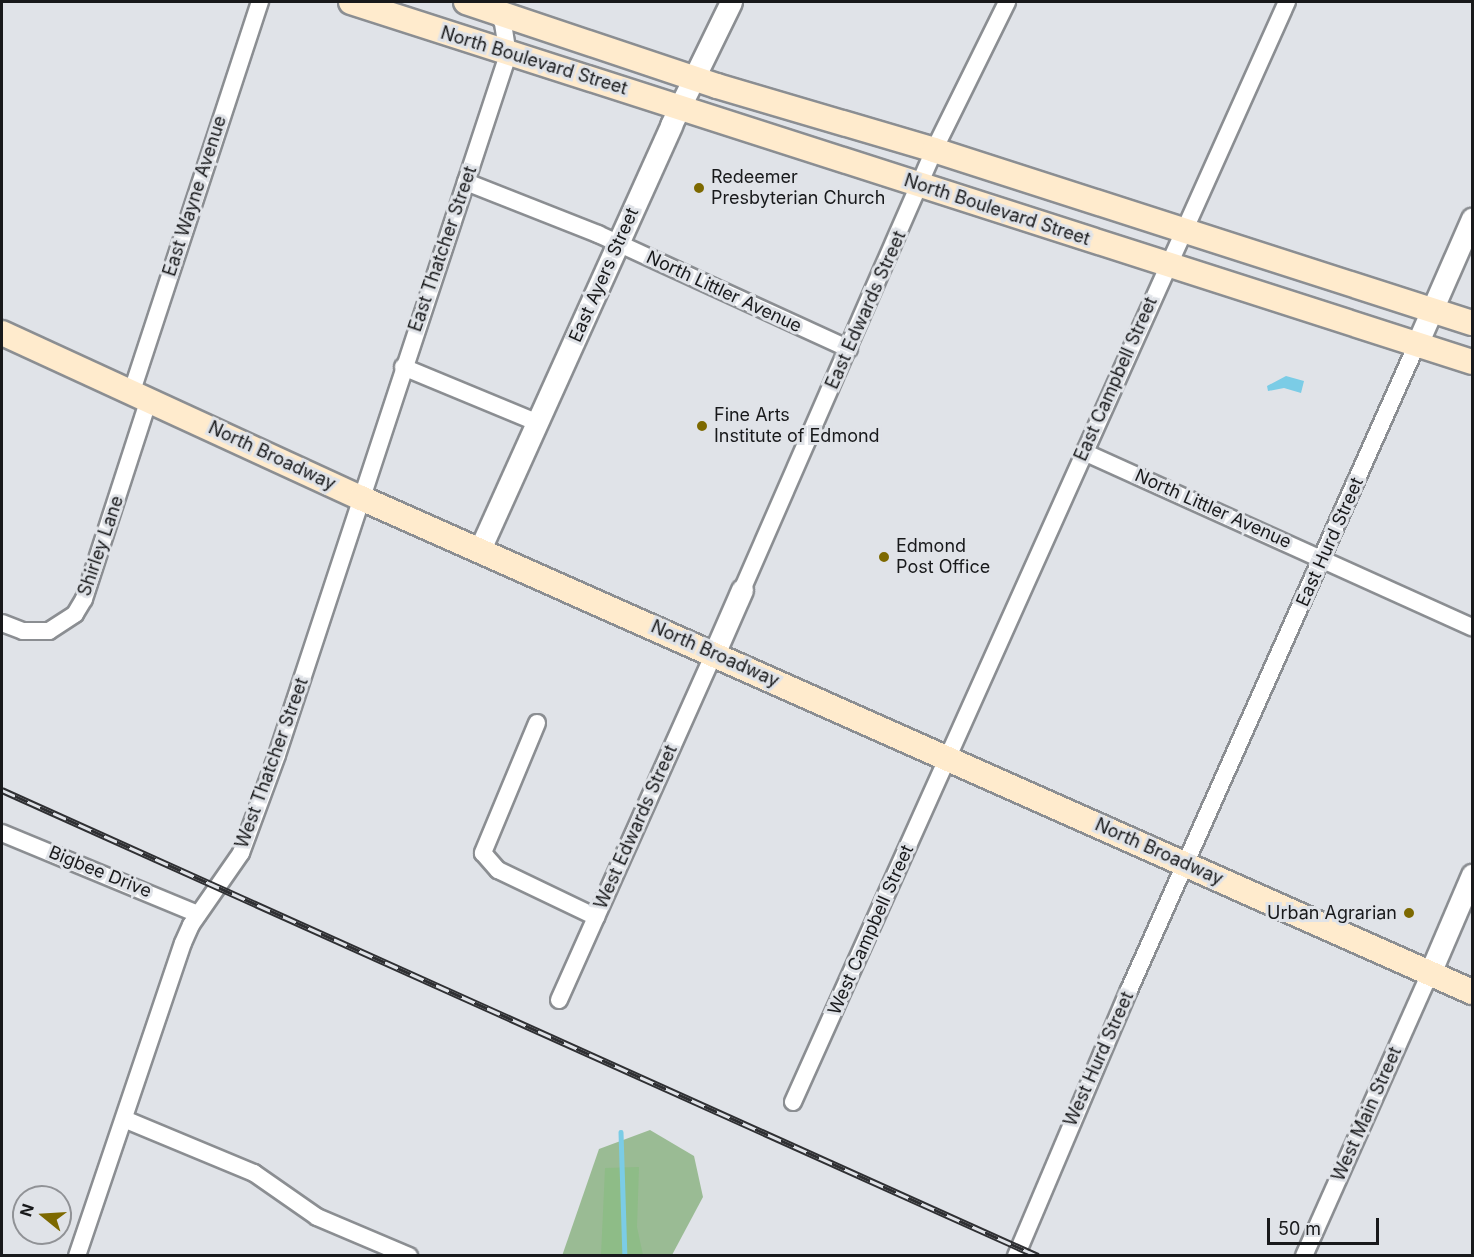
<!DOCTYPE html>
<html>
<head>
<meta charset="utf-8">
<style>
	body { margin:0 }
	#map { position:relative; width:1474px; height:1257px; overflow:hidden; background:#e0e3e8; font-family:Inter,sans-serif }
	div>[style] { position:absolute }
	.green>* { inset:0; background:#9abb94 }
	.forest>* { inset:0; background:#8ebc87 }
	.water>* { inset:0; background:#7bcce6 }
	.stream>* { height:4.5px; margin:-2.25px; padding:0 2.25px; transform-origin:2.25px; border-radius:2.25px; background:#7bcce6 }
	.roads { filter:drop-shadow(2px 0 #8b8e92) drop-shadow(-2px 0 #8b8e92) drop-shadow(0 2px #8b8e92) drop-shadow(0 -2px #8b8e92) }
	.minor>* { height:16px; margin:-8px; padding:0 8px; transform-origin:8px; border-radius:8px; background:#fff }
	.tertiary>* { height:21px; margin:-10.5px; padding:0 10.5px; transform-origin:10.5px; border-radius:10.5px; background:#fff }
	.secondary>* { height:24px; margin:-12px; padding:0 12px; transform-origin:12px; border-radius:12px; background:#ffebcd }
	.rail>* { height:7px; margin-top:-3.5px; transform-origin:0; background:repeating-linear-gradient(90deg,#e0e3e8 0 14px,#2f3033 0 28px); box-sizing:border-box; border-block:2px solid #2f3033 }
	.dots>* { width:16px; height:16px; translate:-50% -50%; box-sizing:border-box; border:3px solid #e0e3e8; border-radius:50% }
	span { translate:-50% -50%; white-space:nowrap; text-align:center; line-height:1.15; -webkit-text-stroke:6px #e0e3e8; paint-order:stroke }
	.street-label { font-size:18px; color:#18191b }
	.poi-label { font-size:18px; color:#18191b }
	.left { translate:0 -50%; text-align:left }
	.right { translate:-100% -50%; text-align:right }
	.frame { position:absolute; inset:0; border:3px solid #18191b; pointer-events:none }
	.north { position:absolute; left:12px; top:1185px; width:60px; height:60px; box-sizing:border-box; background:#e0e3e8; border:2px solid #909296; border-radius:50%; rotate:288deg; font-size:16px; font-weight:700; line-height:24px; text-align:center; color:#18191b }
	.north::after { content:''; display:block; margin:auto; width:21px; height:27px; background:#7d6900; clip-path:polygon(50% 0,100% 100%,50% 72%,0 100%) }
	.scale { position:absolute; left:1267px; top:1218px; width:112px; height:27px; box-sizing:border-box; border:3px solid #18191b; border-top:0; padding-left:8px; font-size:18px; line-height:21px; white-space:nowrap; color:#18191b; -webkit-text-stroke:4px #e0e3e8; paint-order:stroke }
</style>
</head>
<body>
<div id="map">
	<div class="green">
		<div style="clip-path:polygon(650px 1130px,694px 1156px,703px 1197px,672px 1255px,562px 1256px,599px 1149px)"></div>
	</div>
	<div class="forest">
		<div style="clip-path:polygon(639px 1167px,637px 1227px,643px 1255px,601px 1255px,605px 1168px)"></div>
	</div>
	<div class="water">
		<div style="clip-path:polygon(1286px 376px,1304px 381px,1301px 393px,1284px 388px,1268px 391px,1267px 386px)"></div>
	</div>
	<div class="stream">
		<div style="left:621px;top:1132px;width:124px;rotate:88.2deg"></div>
	</div>
	<div class="roads">
		<div class="minor">
			<div style="left:466px;top:182px;width:142px;rotate:21.5deg"></div>
			<div style="left:598px;top:234px;width:276px;rotate:24.6deg"></div>
			<div style="left:403px;top:367px;width:146px;rotate:22.5deg"></div>
			<div style="left:132px;top:391px;width:410px;rotate:-71.8deg"></div>
			<div style="left:1084px;top:452px;width:426px;rotate:24.3deg"></div>
			<div style="left:742px;top:590px;width:480px;rotate:-66.4deg"></div>
			<div style="left:934px;top:150px;width:165px;rotate:-63.7deg"></div>
			<div style="left:2px;top:623px;width:22px;rotate:21deg"></div>
			<div style="left:23px;top:631px;width:26px"></div>
			<div style="left:49px;top:631px;width:31px;rotate:-33deg"></div>
			<div style="left:75px;top:614px;width:17px;rotate:-59deg"></div>
			<div style="left:84px;top:599px;width:210px;rotate:-72deg"></div>
			<div style="left:537px;top:723px;width:141px;rotate:112.6deg"></div>
			<div style="left:483px;top:853px;width:23px;rotate:49deg"></div>
			<div style="left:498px;top:870px;width:109px;rotate:25.6deg"></div>
			<div style="left:2px;top:833px;width:212px;rotate:22.5deg"></div>
			<div style="left:559px;top:1000px;width:379px;rotate:-65.9deg"></div>
			<div style="left:793px;top:1102px;width:1206px;rotate:-65.82deg"></div>
			<div style="left:124px;top:1119px;width:141px;rotate:22.6deg"></div>
			<div style="left:254px;top:1173px;width:77px;rotate:34.9deg"></div>
			<div style="left:317px;top:1217px;width:100px;rotate:23deg"></div>
			<div style="left:77px;top:1256px;width:330px;rotate:-71.3deg"></div>
			<div style="left:183px;top:943px;width:20px;rotate:-66deg"></div>
			<div style="left:191px;top:925px;width:88px;rotate:-55.2deg"></div>
			<div style="left:241px;top:853px;width:104px;rotate:-69.8deg"></div>
			<div style="left:277px;top:755px;width:737px;rotate:-71.74deg"></div>
			<div style="left:508px;top:55px;width:33px;rotate:-99deg"></div>
			<div style="left:503px;top:22px;width:15px;rotate:-132deg"></div>
			<div style="left:1016px;top:1256px;width:289px;rotate:-67deg"></div>
			<div style="left:1129px;top:990px;width:707px;rotate:-65.97deg"></div>
			<div style="left:1304px;top:1256px;width:310px;rotate:-66deg"></div>
		</div>
		<div class="tertiary">
			<div style="left:1417px;top:344px;width:137px;rotate:-66.3deg"></div>
			<div style="left:480px;top:549px;width:465px;rotate:-65.7deg"></div>
			<div style="left:671px;top:125px;width:137px;rotate:-64deg"></div>
			<div style="left:714px;top:654px;width:70px;rotate:-66.4deg"></div>
			<div style="left:1430px;top:973px;width:107px;rotate:-66.8deg"></div>
		</div>
		<div class="secondary">
			<div style="left:351px;top:2px;width:1177px;rotate:17.8deg"></div>
			<div style="left:466px;top:2px;width:265px;rotate:18.5deg"></div>
			<div style="left:717px;top:86px;width:226px;rotate:16.4deg"></div>
			<div style="left:934px;top:150px;width:565px;rotate:17.83deg"></div>
			<div style="left:2px;top:333px;width:395px;rotate:24.7deg"></div>
			<div style="left:361px;top:498px;width:1216px;rotate:23.97deg"></div>
		</div>
	</div>
	<div class="rail">
		<div style="left:2px;top:790px;width:1136px;rotate:24.22deg"></div>
	</div>
	<div class="dots">
		<div style="left:699px;top:188px;background:#7d6900"></div>
		<div style="left:702px;top:426px;background:#7d6900"></div>
		<div style="left:884px;top:557px;background:#7d6900"></div>
		<div style="left:1409px;top:913px;background:#7d6900"></div>
	</div>
	<div class="street-label">
		<span style="left:534px;top:61px;rotate:17deg">North Boulevard Street</span>
		<span style="left:195px;top:196px;rotate:-72deg">East Wayne Avenue</span>
		<span style="left:997px;top:210px;rotate:18deg">North Boulevard Street</span>
		<span style="left:443px;top:249px;rotate:-71deg">East Thatcher Street</span>
		<span style="left:604px;top:275px;rotate:-66deg">East Ayers Street</span>
		<span style="left:724px;top:292px;rotate:25deg">North Littler Avenue</span>
		<span style="left:866px;top:310px;rotate:-66deg">East Edwards Street</span>
		<span style="left:1116px;top:379px;rotate:-66deg">East Campbell Street</span>
		<span style="left:272px;top:456px;rotate:25deg">North Broadway</span>
		<span style="left:1213px;top:509px;rotate:24deg">North Littler Avenue</span>
		<span style="left:1330px;top:542px;rotate:-66deg">East Hurd Street</span>
		<span style="left:101px;top:546px;rotate:-71deg">Shirley Lane</span>
		<span style="left:715px;top:654px;rotate:24deg">North Broadway</span>
		<span style="left:272px;top:763px;rotate:-70deg">West Thatcher Street</span>
		<span style="left:636px;top:827px;rotate:-66deg">West Edwards Street</span>
		<span style="left:1159px;top:852px;rotate:24deg">North Broadway</span>
		<span style="left:100px;top:872px;rotate:22deg">Bigbee Drive</span>
		<span style="left:871px;top:930px;rotate:-66deg">West Campbell Street</span>
		<span style="left:1099px;top:1059px;rotate:-66deg">West Hurd Street</span>
		<span style="left:1367px;top:1114px;rotate:-66deg">West Main Street</span>
	</div>
	<div class="poi-label">
		<span class="left" style="left:711px;top:188px">Redeemer<br>Presbyterian Church</span>
		<span class="left" style="left:714px;top:426px">Fine Arts<br>Institute of Edmond</span>
		<span class="left" style="left:896px;top:557px">Edmond<br>Post Office</span>
		<span class="right" style="left:1397px;top:913px">Urban Agrarian</span>
	</div>
	<div class="frame"></div>
	<div class="north">N</div>
	<div class="scale">50 m</div>
</div>
</body>
</html>
